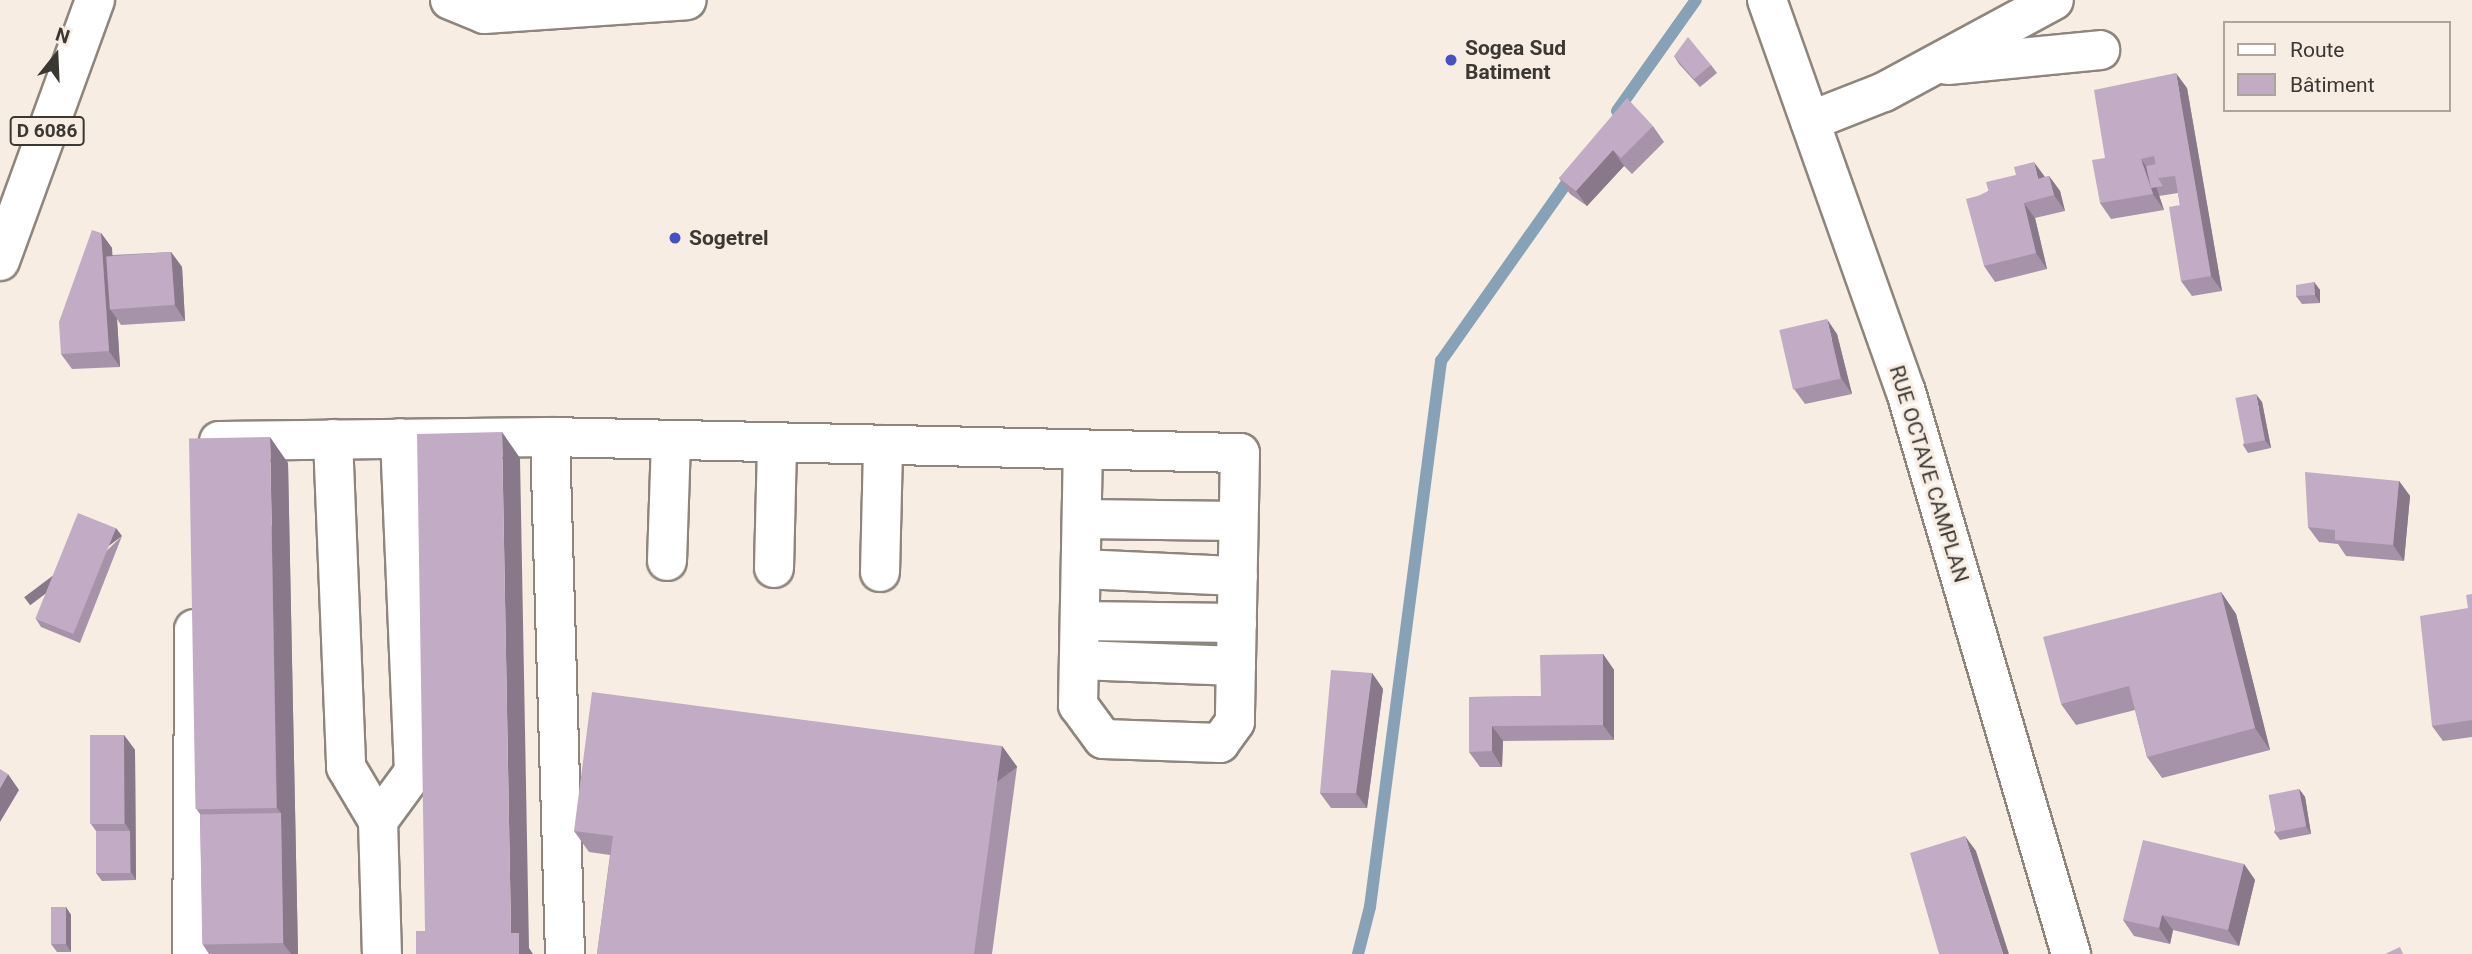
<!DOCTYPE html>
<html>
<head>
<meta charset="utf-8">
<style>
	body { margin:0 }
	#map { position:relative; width:2472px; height:954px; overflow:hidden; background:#f7ede3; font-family:Roboto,sans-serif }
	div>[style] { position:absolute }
	.stream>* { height:12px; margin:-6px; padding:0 6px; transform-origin:6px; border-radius:6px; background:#87a2b7 }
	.roads { filter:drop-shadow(2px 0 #8e867d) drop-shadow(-2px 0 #8e867d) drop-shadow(0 2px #8e867d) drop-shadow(0 -2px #8e867d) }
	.minor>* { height:38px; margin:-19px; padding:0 19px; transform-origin:19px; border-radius:19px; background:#fff }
	.major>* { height:38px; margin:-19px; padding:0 19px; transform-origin:19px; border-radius:19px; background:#fff }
	.wall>* { inset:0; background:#a793a9 }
	.shaded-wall>* { inset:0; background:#887889; transform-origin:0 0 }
	.building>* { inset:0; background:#c2abc4; transform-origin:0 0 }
	.dots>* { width:19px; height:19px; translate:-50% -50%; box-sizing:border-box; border:4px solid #f7ede3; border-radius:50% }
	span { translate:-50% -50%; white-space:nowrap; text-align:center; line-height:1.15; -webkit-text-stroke:6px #f7ede3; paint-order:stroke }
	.shield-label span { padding:2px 5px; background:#f7ede3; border:2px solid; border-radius:5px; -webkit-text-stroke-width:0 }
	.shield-label { font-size:19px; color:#3b3733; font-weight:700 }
	.poi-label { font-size:21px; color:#3b3733; font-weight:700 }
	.left { translate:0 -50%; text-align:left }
	.street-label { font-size:21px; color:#3b3733 }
	.legend { position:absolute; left:2223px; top:21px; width:228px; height:91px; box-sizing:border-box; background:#f7ede3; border:2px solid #aca49d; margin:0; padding:9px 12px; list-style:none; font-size:21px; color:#3b3733 }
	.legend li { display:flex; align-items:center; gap:14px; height:35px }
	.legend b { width:35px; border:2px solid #aca49d }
	.north { position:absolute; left:21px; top:21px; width:70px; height:70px; -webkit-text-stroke:5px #f7ede3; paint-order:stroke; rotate:18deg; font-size:19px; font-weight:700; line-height:28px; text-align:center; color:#3b3733 }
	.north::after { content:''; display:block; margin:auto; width:24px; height:32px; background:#3b3733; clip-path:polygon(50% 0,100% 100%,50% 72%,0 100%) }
</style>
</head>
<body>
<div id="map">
	<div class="stream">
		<div style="left:1617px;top:111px;width:136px;rotate:-54.6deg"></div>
		<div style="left:1358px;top:954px;width:49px;rotate:-75.7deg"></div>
		<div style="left:1370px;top:907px;width:551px;rotate:-82.59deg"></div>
		<div style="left:1441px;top:361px;width:228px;rotate:-54.8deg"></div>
	</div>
	<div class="roads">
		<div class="minor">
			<div style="left:450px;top:0;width:37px;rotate:22deg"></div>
			<div style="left:484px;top:14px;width:203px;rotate:-3.9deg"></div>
			<div style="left:1767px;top:0;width:416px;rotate:70.5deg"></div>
			<div style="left:1906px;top:392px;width:586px;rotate:73.64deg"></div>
			<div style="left:1948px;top:65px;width:153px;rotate:-5.6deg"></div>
			<div style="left:1810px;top:121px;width:79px;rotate:-21.4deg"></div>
			<div style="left:1884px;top:92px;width:193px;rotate:-28.4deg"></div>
			<div style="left:550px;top:437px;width:690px;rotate:1.33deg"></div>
			<div style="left:1240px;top:453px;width:269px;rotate:91.1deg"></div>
			<div style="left:1235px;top:722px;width:26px;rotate:126deg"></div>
			<div style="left:1220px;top:743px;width:117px;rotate:-178deg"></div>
			<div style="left:1103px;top:739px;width:42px;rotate:-126.3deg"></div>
			<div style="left:1078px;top:705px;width:255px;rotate:-88.9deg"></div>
			<div style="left:333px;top:439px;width:328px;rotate:87.7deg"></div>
			<div style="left:346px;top:767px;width:63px;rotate:59.3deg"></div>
			<div style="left:378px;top:821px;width:133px;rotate:88.3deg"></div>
			<div style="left:219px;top:441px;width:331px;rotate:-0.7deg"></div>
			<div style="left:550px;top:437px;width:517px;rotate:88.34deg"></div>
			<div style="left:1082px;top:519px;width:156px;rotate:0.7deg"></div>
			<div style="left:667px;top:561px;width:121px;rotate:-88.1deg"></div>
			<div style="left:774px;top:568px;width:125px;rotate:-88.6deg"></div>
			<div style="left:1081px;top:569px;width:157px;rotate:2.6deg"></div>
			<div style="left:880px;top:572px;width:127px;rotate:-88.6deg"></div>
			<div style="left:1080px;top:621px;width:157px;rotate:0.7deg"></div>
			<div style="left:1079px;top:660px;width:157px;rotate:2.2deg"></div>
			<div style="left:378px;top:821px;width:61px;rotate:-53.7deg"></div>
			<div style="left:414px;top:772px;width:334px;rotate:-92.4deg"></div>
			<div style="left:192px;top:954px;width:325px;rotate:-89.6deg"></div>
		</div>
		<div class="major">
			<div style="left:0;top:261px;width:278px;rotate:-70deg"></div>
		</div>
	</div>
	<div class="wall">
		<div style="clip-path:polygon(1674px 56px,1711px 65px,1717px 73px,1700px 87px,1679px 64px)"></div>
		<div style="clip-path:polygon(2187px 88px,2222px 291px,2192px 296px,2181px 281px,2180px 205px,2178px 193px,2159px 196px,2164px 210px,2111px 219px,2100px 203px,2105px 158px)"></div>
		<div style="clip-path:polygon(1653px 126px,1664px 142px,1632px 174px,1624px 166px,1587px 206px,1570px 194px,1559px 178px)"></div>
		<div style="clip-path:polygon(2049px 176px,2060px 191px,2065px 211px,2035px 218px,2047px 269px,1995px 282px,1984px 266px,1988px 191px)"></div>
		<div style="clip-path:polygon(101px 233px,112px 248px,112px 255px,171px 252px,182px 267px,185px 321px,121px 325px,117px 319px,120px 367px,72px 369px,61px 354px)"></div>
		<div style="clip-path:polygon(2314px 282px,2320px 290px,2320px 303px,2302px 304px,2296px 296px)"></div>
		<div style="clip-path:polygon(1837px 334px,1852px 394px,1805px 404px,1794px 389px)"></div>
		<div style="clip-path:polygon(2262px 402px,2271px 448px,2248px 453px,2243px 445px)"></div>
		<div style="clip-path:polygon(288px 463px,298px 954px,209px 954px,203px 945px,200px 814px,197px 810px)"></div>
		<div style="clip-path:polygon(2399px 481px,2410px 496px,2404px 561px,2346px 556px,2338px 544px,2319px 542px,2308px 527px)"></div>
		<div style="clip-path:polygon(122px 536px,80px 643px,41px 627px,36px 619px)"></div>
		<div style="clip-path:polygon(2221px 592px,2236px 614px,2270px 750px,2162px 778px,2147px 757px,2135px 710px,2076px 725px,2061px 704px)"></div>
		<div style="clip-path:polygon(2472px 594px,2472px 737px,2443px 741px,2432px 726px)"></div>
		<div style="clip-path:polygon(1603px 654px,1614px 670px,1614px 740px,1503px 741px,1502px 767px,1480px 767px,1469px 752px,1469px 697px,1541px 696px)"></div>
		<div style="clip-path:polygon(1372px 673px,1383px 689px,1367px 808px,1331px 808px,1320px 793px)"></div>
		<div style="clip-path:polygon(124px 735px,135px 750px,136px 880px,102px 881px,96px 873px,96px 831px,91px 824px)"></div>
		<div style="clip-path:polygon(1002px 746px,1017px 767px,992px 954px,597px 954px,610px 855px,589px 852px,574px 831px)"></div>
		<div style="clip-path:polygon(2299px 789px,2305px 797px,2311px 834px,2280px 840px,2274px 832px)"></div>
		<div style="clip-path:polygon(2244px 864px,2255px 880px,2239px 946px,2173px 930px,2170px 944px,2134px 936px,2123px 920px)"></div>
		<div style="clip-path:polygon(66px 907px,71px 915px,71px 952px,57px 952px,51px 944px)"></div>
	</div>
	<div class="shaded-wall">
		<div style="clip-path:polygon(2176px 73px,2187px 88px,2222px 291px,2211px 276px)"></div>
		<div style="clip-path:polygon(1613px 150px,1624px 166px,1587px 206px,1576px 191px)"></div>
		<div style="clip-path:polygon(2141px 159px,2152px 174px,2164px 210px,2153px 194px)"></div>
		<div style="clip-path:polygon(2034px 162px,2045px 177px,2038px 179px)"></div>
		<div style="clip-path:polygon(2049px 176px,2060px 191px,2065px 211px,2054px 195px)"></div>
		<div style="clip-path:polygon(2024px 203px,2035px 218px,2047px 269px,2036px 253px)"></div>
		<div style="clip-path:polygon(101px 233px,112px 248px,116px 309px,110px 309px,117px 319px,120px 367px,109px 351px)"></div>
		<div style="clip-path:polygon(171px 252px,182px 267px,185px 321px,175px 305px)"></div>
		<div style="clip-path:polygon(2314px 282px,2320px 290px,2320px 303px,2315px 295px)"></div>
		<div style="clip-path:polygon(1827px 319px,1837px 334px,1852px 394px,1841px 378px)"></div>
		<div style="clip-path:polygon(2256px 394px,2262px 402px,2271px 448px,2265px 440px)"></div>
		<div style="clip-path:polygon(502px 432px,520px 458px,529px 948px,533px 954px,519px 954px,511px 933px)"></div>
		<div style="clip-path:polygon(270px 437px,288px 463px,298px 954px,291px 954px,283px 943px,281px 813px,277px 808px)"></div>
		<div style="clip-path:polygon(2399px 481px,2410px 496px,2404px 561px,2393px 545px)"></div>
		<div style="left:116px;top:528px;width:10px;height:115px;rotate:53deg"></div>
		<div style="clip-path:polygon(2221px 592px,2236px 614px,2270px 750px,2255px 728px)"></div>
		<div style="clip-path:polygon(1603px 654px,1614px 670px,1614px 740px,1603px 725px)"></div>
		<div style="clip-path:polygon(1372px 673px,1383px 689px,1367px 808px,1356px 793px)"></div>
		<div style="clip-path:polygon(1492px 726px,1503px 741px,1502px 767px,1492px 751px)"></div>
		<div style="clip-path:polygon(124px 735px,135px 750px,136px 880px,131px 872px,130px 831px,125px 823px)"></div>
		<div style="left:1002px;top:746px;width:26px;height:210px;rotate:54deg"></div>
		<div style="clip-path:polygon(8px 774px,19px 790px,0 822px,0 788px)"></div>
		<div style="clip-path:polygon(2299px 789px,2305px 797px,2311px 834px,2306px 826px)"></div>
		<div style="clip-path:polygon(1965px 836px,1976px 851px,2009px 954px,2003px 954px)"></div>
		<div style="clip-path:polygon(2244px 864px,2255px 880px,2239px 946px,2228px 930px)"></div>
		<div style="clip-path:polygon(66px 907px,71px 915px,71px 952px,66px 944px)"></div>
		<div style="clip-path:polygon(2162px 915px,2173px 930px,2170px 944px,2159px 928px)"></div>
	</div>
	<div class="building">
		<div style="clip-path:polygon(1688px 37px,1711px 65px,1694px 79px,1674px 56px)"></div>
		<div style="clip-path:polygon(2176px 73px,2211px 276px,2181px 281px,2169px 207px,2180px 205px,2175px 176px,2158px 178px,2154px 156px,2141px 159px,2153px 194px,2100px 203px,2092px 160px,2105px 158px,2094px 90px)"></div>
		<div style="clip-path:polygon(1627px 98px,1653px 126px,1621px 158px,1613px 150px,1576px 191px,1559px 178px)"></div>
		<div style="clip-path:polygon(2034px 162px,2038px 179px,2049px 176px,2054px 195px,2024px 203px,2036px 253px,1984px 266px,1966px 199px,1989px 193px,1986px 182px,2016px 175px,2014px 167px)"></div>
		<div style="clip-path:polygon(2156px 164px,2158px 178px,2163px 186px,2151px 188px,2146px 166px)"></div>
		<div style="left:1988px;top:191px;width:2px;height:21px;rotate:63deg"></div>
		<div style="clip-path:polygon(92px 230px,101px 233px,109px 351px,61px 354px,59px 322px)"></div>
		<div style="left:171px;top:252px;width:53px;height:65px;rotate:86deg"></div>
		<div style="clip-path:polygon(2314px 282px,2315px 295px,2296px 296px,2296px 285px)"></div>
		<div style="left:1827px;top:319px;width:61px;height:49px;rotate:77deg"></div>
		<div style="left:2256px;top:394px;width:47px;height:21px;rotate:79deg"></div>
		<div style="clip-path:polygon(502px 432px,511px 933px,519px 933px,519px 954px,416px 954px,416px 931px,425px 931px,417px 434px)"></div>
		<div style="left:270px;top:437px;width:371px;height:81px;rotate:89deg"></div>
		<div style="clip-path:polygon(2305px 472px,2399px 481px,2393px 545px,2335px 540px,2335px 530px,2308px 527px)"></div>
		<div style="left:78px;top:513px;width:41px;height:114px;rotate:22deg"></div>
		<div style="clip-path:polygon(2221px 592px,2255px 728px,2147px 757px,2129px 686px,2061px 704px,2043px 637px)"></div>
		<div style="clip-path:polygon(2472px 594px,2472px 720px,2432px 726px,2420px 616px,2468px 608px,2466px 595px)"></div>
		<div style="clip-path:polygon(1603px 654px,1603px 725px,1492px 726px,1492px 751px,1469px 752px,1469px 697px,1541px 696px,1540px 655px)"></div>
		<div style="clip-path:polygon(1331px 670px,1372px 673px,1356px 793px,1320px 793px)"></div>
		<div style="clip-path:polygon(592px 692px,1002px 746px,974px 954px,597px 954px,613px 836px,574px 831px)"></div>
		<div style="left:90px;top:735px;width:34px;height:89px"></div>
		<div style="clip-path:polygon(0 769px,8px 774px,0 788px)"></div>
		<div style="left:2299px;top:789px;width:38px;height:31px;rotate:79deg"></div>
		<div style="left:281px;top:813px;width:130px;height:81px;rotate:89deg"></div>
		<div style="left:96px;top:831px;width:34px;height:42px"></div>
		<div style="clip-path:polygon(1965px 836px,2003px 954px,1939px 954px,1910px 853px)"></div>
		<div style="clip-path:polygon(2143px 840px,2244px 864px,2228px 930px,2162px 915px,2159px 928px,2123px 920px)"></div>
		<div style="left:51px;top:907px;width:15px;height:37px"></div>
		<div style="clip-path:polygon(2400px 947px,2403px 954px,2385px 954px)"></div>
	</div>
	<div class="dots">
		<div style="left:1451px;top:60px;background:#4451c6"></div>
		<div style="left:675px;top:238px;background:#4451c6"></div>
	</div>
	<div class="shield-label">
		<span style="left:47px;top:131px">D 6086</span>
	</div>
	<div class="poi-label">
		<span class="left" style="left:1465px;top:60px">Sogea Sud<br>Batiment</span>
		<span class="left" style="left:689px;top:238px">Sogetrel</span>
	</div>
	<div class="street-label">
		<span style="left:1929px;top:474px;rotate:73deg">RUE OCTAVE CAMPLAN</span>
	</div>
	<ul class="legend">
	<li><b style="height:9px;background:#fff"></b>Route</li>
	<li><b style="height:19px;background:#c2abc4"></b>Bâtiment</li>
	</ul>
	<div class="north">N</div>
</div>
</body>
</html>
